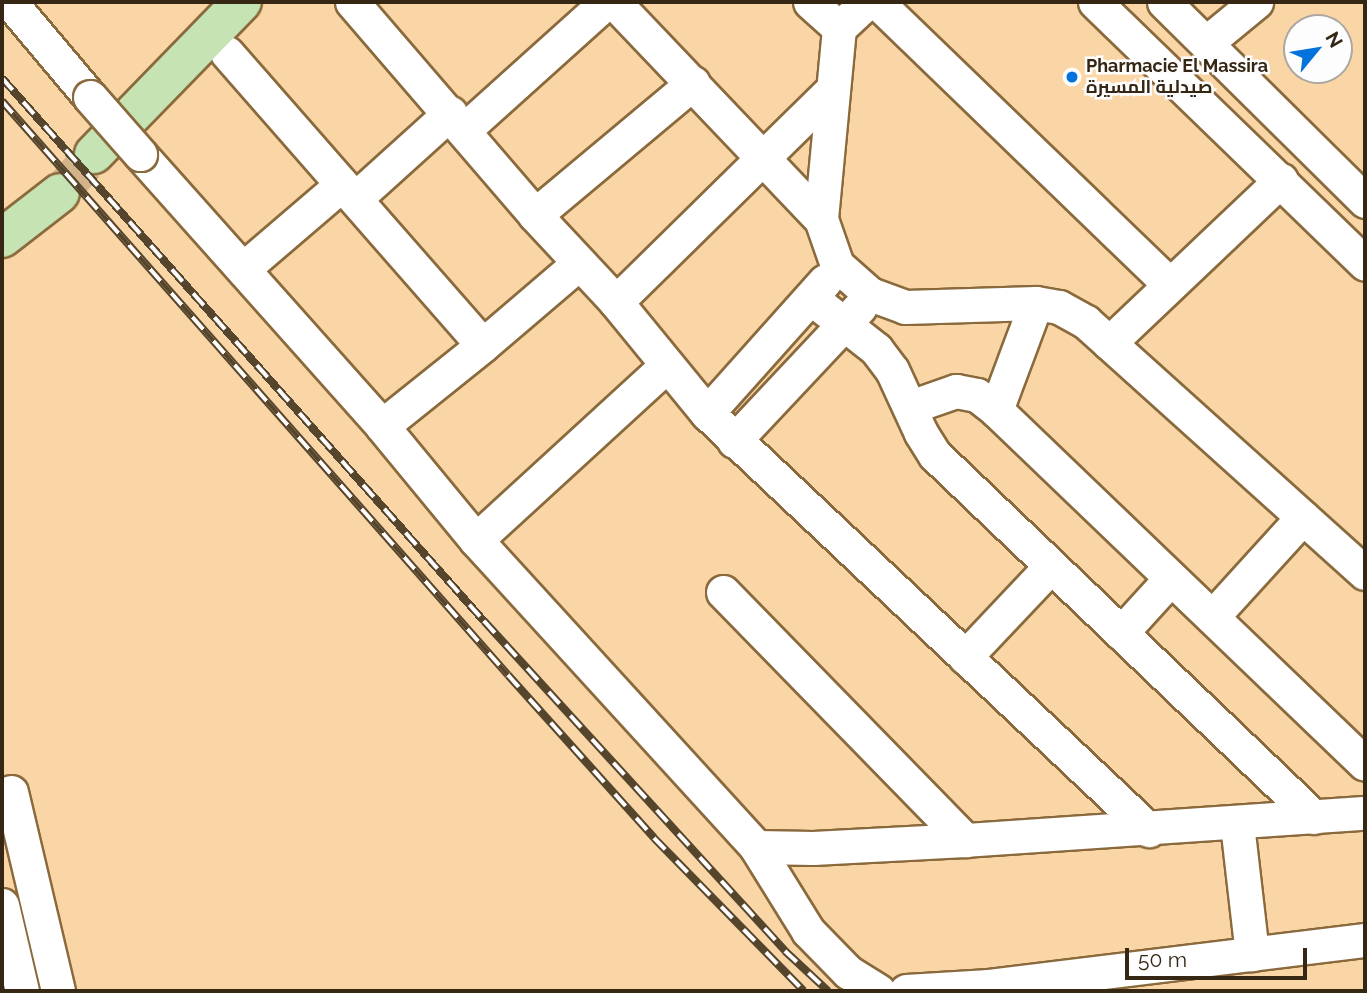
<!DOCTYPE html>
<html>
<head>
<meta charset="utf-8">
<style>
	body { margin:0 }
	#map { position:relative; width:1367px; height:993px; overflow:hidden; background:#fad6a6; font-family:Raleway,Cairo,sans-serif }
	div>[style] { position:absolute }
	.major-tunnel>* { height:38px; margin-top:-19px; transform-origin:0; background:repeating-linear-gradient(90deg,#d3b389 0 38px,transparent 0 57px) }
	.roads { filter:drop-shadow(2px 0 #8a6a3d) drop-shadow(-2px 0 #8a6a3d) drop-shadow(0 2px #8a6a3d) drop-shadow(0 -2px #8a6a3d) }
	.minor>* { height:33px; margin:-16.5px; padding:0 16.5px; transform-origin:16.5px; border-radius:16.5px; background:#fff }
	.major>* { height:38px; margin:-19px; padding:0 19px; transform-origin:19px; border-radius:19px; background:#c5e3b3 }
	.rail>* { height:8px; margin-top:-4px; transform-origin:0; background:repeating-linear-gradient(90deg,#fdfdfd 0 16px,#56452d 0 32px); box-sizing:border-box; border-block:2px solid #56452d }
	.bridges { filter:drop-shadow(2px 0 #8a6a3d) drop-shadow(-2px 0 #8a6a3d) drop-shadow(0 2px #8a6a3d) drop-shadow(0 -2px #8a6a3d) }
	.minor-bridge>* { height:33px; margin:-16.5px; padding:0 16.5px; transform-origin:16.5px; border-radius:16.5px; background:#fff }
	.dots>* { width:19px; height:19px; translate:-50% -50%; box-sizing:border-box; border:4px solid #fdfdfd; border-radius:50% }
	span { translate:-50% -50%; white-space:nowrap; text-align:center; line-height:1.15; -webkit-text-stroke:5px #fdfdfd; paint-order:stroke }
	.poi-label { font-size:18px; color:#352714; font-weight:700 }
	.left { translate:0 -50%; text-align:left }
	.frame { position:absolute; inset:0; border:4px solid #352714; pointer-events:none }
	.north { position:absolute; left:1283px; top:14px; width:70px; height:70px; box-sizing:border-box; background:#fdfdfd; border:2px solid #ada7a0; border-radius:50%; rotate:60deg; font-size:19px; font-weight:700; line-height:28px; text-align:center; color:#352714 }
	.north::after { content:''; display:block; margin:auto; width:24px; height:32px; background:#0372da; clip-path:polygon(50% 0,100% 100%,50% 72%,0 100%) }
	.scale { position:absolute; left:1125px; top:948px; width:182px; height:32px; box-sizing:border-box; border:4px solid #352714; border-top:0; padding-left:9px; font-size:21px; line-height:24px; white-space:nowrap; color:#352714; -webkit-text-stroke:5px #fdfdfd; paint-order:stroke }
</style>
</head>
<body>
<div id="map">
	<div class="major-tunnel">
		<div style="left:60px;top:193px;width:52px;rotate:-48.9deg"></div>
	</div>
	<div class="roads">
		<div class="minor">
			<div style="left:10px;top:2px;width:124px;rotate:49.9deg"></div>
			<div style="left:352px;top:2px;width:281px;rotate:49.3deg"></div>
			<div style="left:535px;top:215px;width:119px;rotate:47deg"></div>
			<div style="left:616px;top:302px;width:144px;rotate:50.7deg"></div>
			<div style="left:707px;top:413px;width:608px;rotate:43.33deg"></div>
			<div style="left:614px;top:2px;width:300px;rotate:46.4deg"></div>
			<div style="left:810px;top:2px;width:39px;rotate:42deg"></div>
			<div style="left:867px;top:2px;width:38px;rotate:137deg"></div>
			<div style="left:839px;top:28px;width:192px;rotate:95.4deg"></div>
			<div style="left:821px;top:219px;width:49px;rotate:70.8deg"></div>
			<div style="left:837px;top:265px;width:44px;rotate:41.3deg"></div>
			<div style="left:870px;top:294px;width:37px;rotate:20deg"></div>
			<div style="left:905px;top:307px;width:131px;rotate:-1.7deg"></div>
			<div style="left:1036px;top:303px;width:23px;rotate:10deg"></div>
			<div style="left:1059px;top:307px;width:31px;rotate:29deg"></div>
			<div style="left:1086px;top:322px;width:375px;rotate:42deg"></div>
			<div style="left:877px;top:2px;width:407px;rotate:44deg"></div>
			<div style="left:1095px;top:2px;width:376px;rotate:44.1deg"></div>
			<div style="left:1164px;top:2px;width:283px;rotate:44.7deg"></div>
			<div style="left:1206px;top:43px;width:65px;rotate:-39.4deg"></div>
			<div style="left:227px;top:53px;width:388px;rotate:48.8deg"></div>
			<div style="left:464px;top:130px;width:191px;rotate:-42deg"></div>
			<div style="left:140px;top:154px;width:364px;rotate:48.3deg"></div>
			<div style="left:382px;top:426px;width:148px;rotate:50.5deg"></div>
			<div style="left:476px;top:540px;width:416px;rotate:47.6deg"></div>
			<div style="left:756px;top:847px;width:99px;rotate:58.2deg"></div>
			<div style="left:808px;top:931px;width:57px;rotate:45.7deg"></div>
			<div style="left:848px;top:972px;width:36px;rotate:32deg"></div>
			<div style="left:356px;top:198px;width:127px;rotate:-42.1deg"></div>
			<div style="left:535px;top:215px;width:206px;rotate:-39.9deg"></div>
			<div style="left:243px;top:269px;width:130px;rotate:-40.6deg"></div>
			<div style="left:811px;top:298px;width:83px;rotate:38.1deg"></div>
			<div style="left:876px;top:349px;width:26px;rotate:53deg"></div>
			<div style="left:892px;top:370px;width:69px;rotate:65.3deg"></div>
			<div style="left:921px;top:433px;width:26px;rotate:58deg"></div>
			<div style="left:935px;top:455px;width:524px;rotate:43.69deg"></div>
			<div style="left:616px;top:302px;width:304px;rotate:-44.5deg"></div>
			<div style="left:1109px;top:343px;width:237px;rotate:-43.5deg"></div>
			<div style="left:910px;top:407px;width:49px;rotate:-19.2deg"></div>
			<div style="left:956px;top:391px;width:21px;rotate:11deg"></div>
			<div style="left:977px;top:395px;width:24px;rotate:38deg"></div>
			<div style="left:996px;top:410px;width:511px;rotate:43.81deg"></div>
			<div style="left:996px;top:410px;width:114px;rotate:-69.5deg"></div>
			<div style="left:707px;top:413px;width:177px;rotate:-48.2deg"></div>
			<div style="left:382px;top:426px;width:129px;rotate:-38.7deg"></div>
			<div style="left:483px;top:345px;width:126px;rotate:-40.5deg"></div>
			<div style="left:734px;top:441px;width:184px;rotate:-46.8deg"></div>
			<div style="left:476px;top:540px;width:259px;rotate:-42.5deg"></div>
			<div style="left:723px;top:592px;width:347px;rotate:45.7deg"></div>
			<div style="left:1212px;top:617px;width:135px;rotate:-47.7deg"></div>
			<div style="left:1121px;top:633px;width:74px;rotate:-47.7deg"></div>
			<div style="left:965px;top:657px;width:125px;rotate:-46.6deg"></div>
			<div style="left:11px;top:792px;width:204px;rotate:76.7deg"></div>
			<div style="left:1237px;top:824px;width:131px;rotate:83.4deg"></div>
			<div style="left:756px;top:847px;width:57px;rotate:1deg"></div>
			<div style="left:813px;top:848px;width:152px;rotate:-3deg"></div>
			<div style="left:965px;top:840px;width:401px;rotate:-3.9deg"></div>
			<div style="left:2px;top:905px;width:88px;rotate:76.9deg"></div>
			<div style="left:906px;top:991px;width:83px;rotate:-3.4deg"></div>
			<div style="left:989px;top:986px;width:379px;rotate:-7deg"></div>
		</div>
		<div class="major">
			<div style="left:94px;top:154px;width:212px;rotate:-45.8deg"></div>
			<div style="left:2px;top:238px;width:73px;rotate:-37.8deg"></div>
		</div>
	</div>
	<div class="rail">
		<div style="left:2px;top:78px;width:726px;rotate:48.41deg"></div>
		<div style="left:484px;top:621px;width:447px;rotate:47.6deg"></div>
		<div style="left:785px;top:951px;width:59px;rotate:42.9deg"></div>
		<div style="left:2px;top:101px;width:765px;rotate:48.6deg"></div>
		<div style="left:508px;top:675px;width:219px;rotate:48.1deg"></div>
		<div style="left:654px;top:838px;width:214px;rotate:45.6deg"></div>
	</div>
	<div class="bridges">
		<div class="minor-bridge">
			<div style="left:90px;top:97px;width:76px;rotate:48.7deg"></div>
		</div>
	</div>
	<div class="dots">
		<div style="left:1072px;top:77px;background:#0372da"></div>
	</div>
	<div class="poi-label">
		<span class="left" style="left:1086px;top:77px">Pharmacie El Massira<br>صيدلية المسيرة</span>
	</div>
	<div class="frame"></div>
	<div class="north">N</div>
	<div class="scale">50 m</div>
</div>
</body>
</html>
